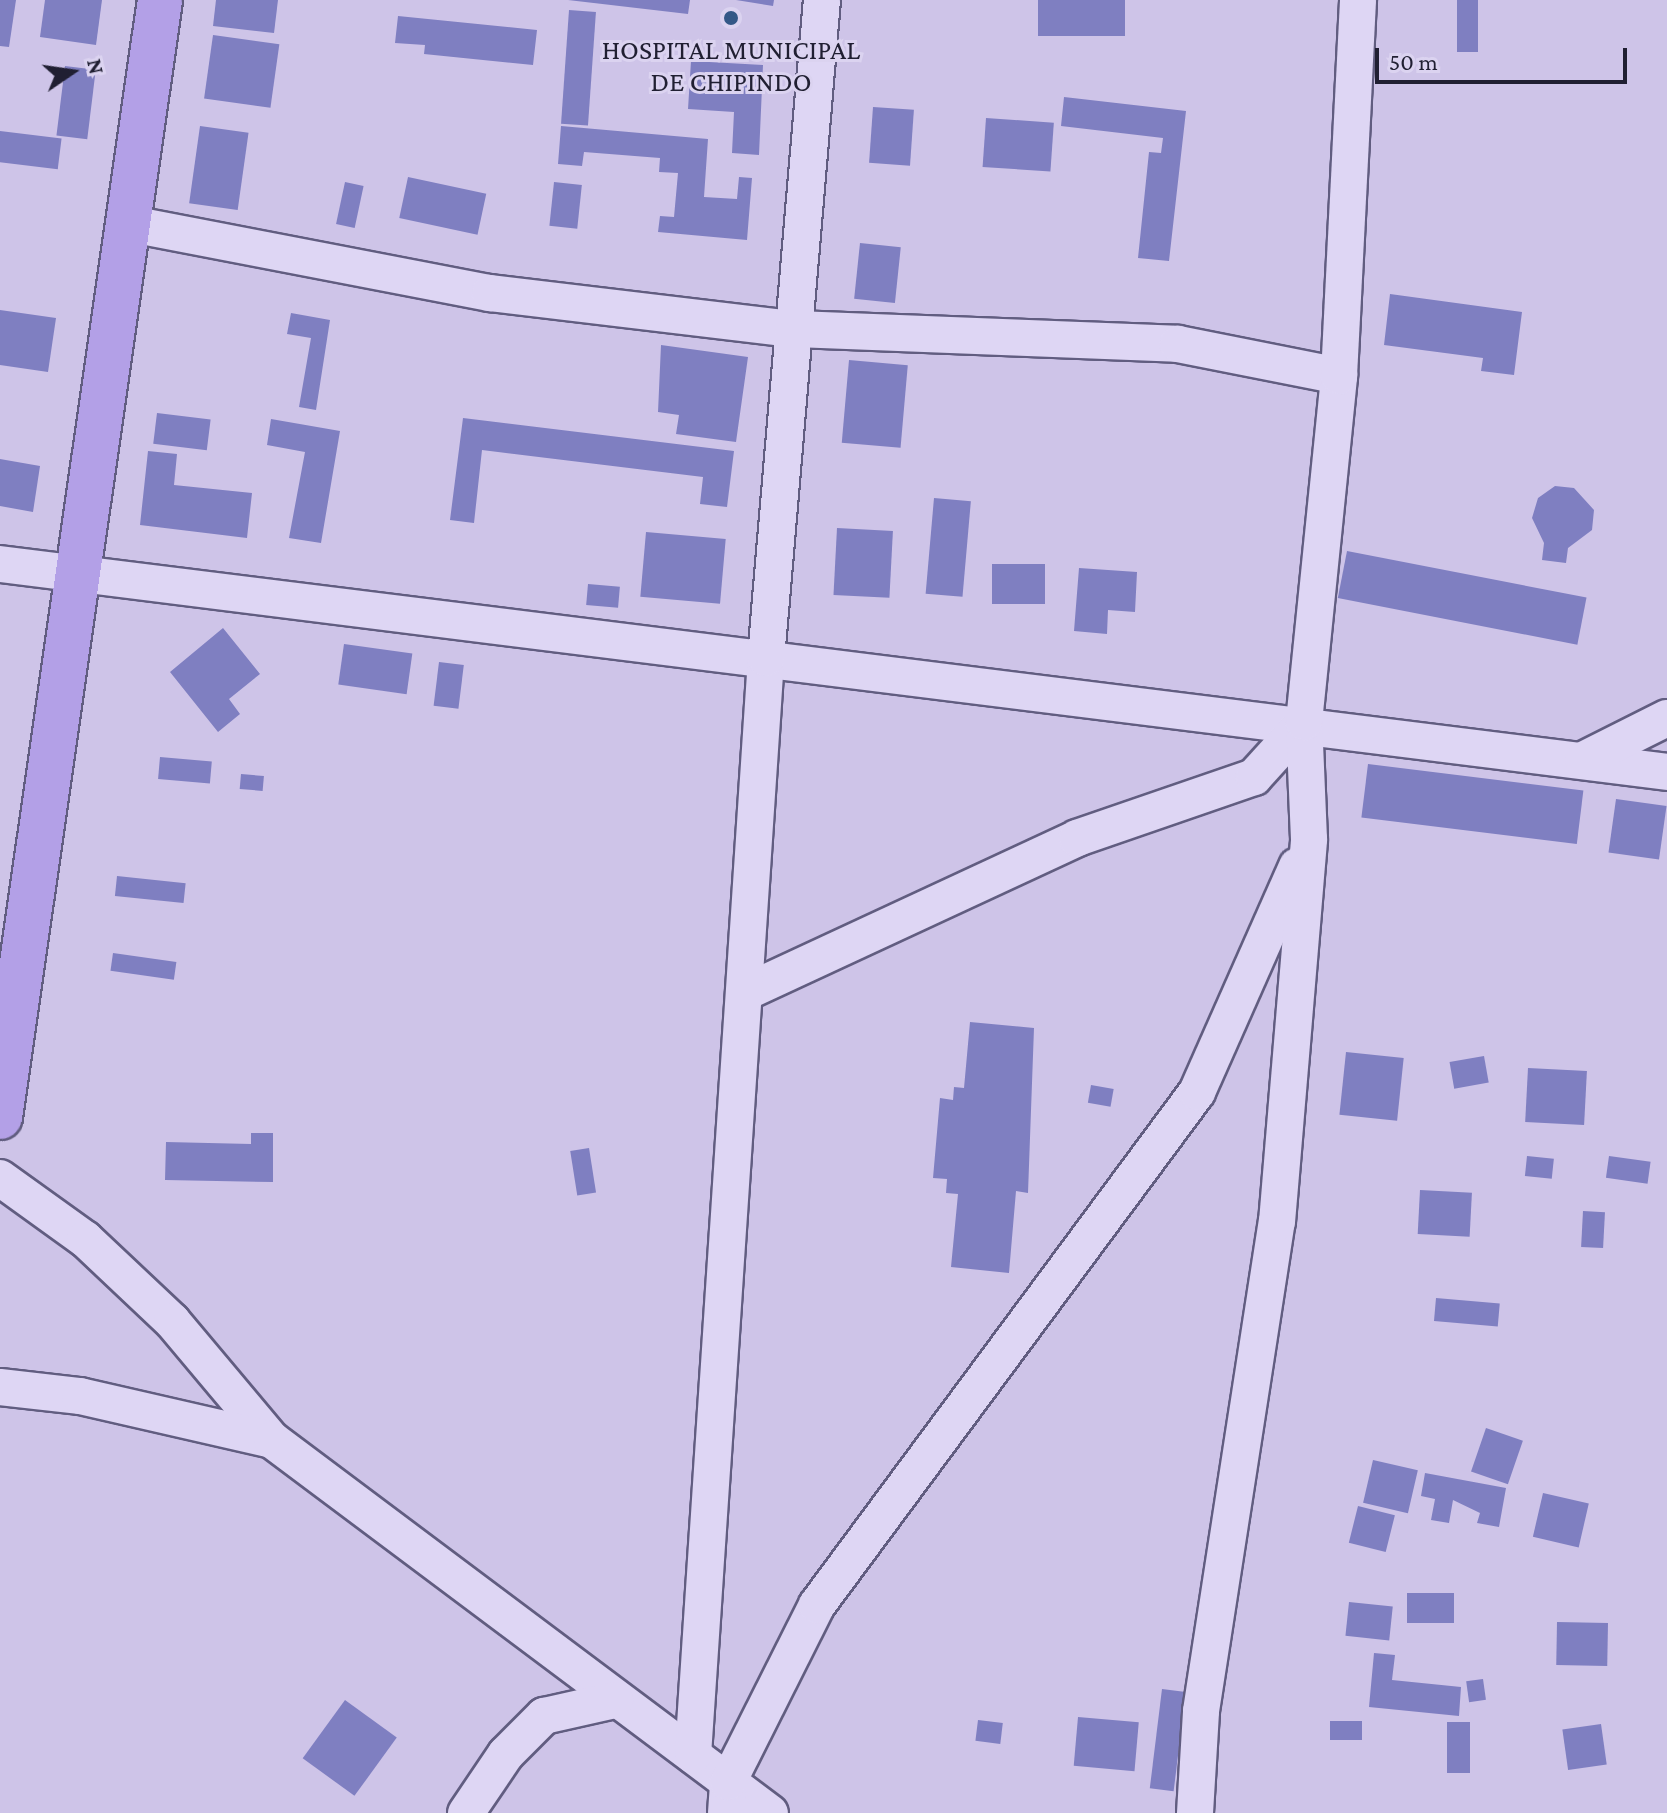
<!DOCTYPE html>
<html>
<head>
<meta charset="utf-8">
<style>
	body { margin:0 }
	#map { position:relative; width:1667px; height:1813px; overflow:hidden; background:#cec4e8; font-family:"Crimson Pro",serif }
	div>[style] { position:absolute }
	.building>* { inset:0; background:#7f7fc1; transform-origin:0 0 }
	.roads { filter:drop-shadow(2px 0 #615d80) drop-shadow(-2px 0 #615d80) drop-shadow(0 2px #615d80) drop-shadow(0 -2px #615d80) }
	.minor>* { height:36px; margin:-18px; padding:0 18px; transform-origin:18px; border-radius:18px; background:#ded6f4 }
	.major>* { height:44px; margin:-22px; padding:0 22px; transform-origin:22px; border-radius:22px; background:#b3a0e7 }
	.dots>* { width:22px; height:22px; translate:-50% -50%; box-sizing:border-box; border:4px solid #dbd3f0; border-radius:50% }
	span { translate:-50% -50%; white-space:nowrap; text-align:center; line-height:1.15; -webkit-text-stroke:6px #dbd3f0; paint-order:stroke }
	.poi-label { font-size:28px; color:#201f32 }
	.north { position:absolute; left:32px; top:32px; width:80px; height:80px; -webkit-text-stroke:6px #dbd3f0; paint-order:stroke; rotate:77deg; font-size:22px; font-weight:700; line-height:32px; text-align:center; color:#201f32 }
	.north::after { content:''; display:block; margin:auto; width:28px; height:36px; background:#201f32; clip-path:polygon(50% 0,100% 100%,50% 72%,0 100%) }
	.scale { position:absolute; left:1375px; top:48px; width:252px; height:36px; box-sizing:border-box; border:4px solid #201f32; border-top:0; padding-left:10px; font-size:24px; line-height:28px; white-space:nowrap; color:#201f32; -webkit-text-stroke:6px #dbd3f0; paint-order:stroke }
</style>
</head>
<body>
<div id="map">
	<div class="building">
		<div style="clip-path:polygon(0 0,16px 0,9px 47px,0 46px)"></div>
		<div style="clip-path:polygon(45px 0,102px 0,96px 45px,40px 37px)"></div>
		<div style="clip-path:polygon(216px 0,278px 0,274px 33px,213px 26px)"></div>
		<div style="clip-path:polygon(568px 0,690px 0,688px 14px)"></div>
		<div style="clip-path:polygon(736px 0,774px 0,773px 6px)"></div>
		<div style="left:1038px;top:0;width:87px;height:36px"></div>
		<div style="left:1457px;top:0;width:21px;height:52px"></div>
		<div style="left:569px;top:10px;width:27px;height:114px;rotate:4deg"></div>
		<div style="clip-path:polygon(398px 16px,537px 30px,533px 65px,424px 54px,425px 45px,395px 43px)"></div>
		<div style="left:213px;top:35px;width:67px;height:64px;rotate:8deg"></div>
		<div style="clip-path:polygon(691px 61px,763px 65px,759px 155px,732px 153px,734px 112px,688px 109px)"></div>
		<div style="left:65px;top:66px;width:31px;height:70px;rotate:7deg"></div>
		<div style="clip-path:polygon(1064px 97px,1186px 111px,1169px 261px,1138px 258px,1149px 152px,1161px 153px,1163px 138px,1061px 126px)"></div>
		<div style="left:873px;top:107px;width:41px;height:56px;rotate:4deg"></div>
		<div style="left:986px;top:118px;width:68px;height:49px;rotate:4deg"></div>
		<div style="left:200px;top:126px;width:49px;height:78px;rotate:8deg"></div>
		<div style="clip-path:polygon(561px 126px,708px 139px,704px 197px,737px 199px,739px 177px,752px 178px,747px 240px,658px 232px,660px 216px,674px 217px,678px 173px,659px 172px,660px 158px,584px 152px,582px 166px,558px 164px)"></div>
		<div style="left:0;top:131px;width:62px;height:31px;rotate:7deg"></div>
		<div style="left:408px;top:177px;width:80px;height:42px;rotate:12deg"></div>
		<div style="left:345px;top:182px;width:19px;height:43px;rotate:12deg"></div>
		<div style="left:554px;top:182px;width:28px;height:44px;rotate:6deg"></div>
		<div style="left:860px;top:243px;width:41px;height:56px;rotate:6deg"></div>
		<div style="clip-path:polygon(1390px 294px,1522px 312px,1514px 375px,1481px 371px,1483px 358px,1384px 345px)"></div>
		<div style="clip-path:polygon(0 310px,56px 318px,48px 372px,0 365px)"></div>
		<div style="clip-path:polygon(291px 313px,330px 320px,316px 410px,299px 407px,311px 338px,287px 334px)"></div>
		<div style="clip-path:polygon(661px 345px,748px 357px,736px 442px,676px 434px,679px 415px,658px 412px)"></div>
		<div style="left:849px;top:360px;width:59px;height:83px;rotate:5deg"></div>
		<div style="left:157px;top:413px;width:54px;height:31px;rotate:7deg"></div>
		<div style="clip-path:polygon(463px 418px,734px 451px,727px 507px,700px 504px,703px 477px,482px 450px,474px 523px,450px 520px)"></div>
		<div style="clip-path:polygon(271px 419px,340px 431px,321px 543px,289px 538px,305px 452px,267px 445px)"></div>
		<div style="clip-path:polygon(148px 451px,177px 454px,174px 485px,252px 493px,247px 538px,140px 525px)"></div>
		<div style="clip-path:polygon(0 459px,40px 466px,33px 512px,0 506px)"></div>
		<div style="clip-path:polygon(1555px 486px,1574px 488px,1594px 510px,1592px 530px,1568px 548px,1566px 563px,1542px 560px,1544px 543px,1532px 518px,1538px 498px)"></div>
		<div style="left:934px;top:498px;width:37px;height:96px;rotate:5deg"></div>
		<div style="left:837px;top:528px;width:56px;height:67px;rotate:3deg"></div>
		<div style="left:646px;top:532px;width:80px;height:65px;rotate:5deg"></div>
		<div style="left:1347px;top:551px;width:244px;height:48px;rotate:11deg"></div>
		<div style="left:992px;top:564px;width:53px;height:40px"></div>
		<div style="clip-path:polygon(1079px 568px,1137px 572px,1135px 612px,1108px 610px,1107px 634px,1074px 631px)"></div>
		<div style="left:588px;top:584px;width:32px;height:21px;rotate:5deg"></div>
		<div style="clip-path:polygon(223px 628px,260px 674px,229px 699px,240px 714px,218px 732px,170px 672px)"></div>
		<div style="left:344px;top:644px;width:69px;height:41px;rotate:8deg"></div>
		<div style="left:439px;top:662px;width:25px;height:44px;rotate:7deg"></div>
		<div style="left:160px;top:757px;width:52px;height:22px;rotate:5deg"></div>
		<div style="left:1368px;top:764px;width:217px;height:54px;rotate:7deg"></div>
		<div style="left:241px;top:774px;width:23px;height:15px;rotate:5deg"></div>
		<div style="left:1616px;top:799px;width:51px;height:54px;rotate:8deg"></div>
		<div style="left:117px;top:876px;width:69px;height:20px;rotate:6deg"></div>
		<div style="left:113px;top:953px;width:64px;height:18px;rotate:8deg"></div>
		<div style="clip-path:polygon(970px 1022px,1034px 1028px,1028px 1193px,1016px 1191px,1009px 1273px,951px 1267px,958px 1194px,946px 1193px,947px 1179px,933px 1178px,940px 1098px,953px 1100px,954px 1087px,964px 1088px)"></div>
		<div style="left:1346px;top:1052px;width:58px;height:63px;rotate:6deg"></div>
		<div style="left:1484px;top:1056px;width:27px;height:35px;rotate:80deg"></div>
		<div style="left:1528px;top:1068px;width:59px;height:54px;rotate:3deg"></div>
		<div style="left:1091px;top:1085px;width:23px;height:18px;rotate:10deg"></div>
		<div style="clip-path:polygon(251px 1133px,273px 1133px,273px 1182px,165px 1180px,166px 1142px,251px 1144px)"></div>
		<div style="left:589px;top:1148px;width:45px;height:19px;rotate:81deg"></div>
		<div style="left:1527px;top:1156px;width:27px;height:20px;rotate:6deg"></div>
		<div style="left:1609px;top:1156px;width:42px;height:22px;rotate:8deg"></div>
		<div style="left:1420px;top:1190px;width:52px;height:44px;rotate:3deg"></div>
		<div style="left:1583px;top:1211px;width:22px;height:36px;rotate:3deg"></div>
		<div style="left:1436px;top:1298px;width:64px;height:23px;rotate:5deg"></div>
		<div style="left:1486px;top:1428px;width:39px;height:46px;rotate:19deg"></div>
		<div style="left:1373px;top:1460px;width:46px;height:44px;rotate:13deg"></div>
		<div style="clip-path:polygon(1425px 1473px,1506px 1488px,1499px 1527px,1477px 1523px,1480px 1513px,1453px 1500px,1449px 1523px,1431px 1520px,1435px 1499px,1421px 1496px)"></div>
		<div style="left:1543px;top:1493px;width:47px;height:45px;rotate:13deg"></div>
		<div style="left:1358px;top:1506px;width:38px;height:38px;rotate:14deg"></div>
		<div style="left:1407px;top:1593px;width:47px;height:30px"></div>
		<div style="left:1349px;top:1602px;width:44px;height:34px;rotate:6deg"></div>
		<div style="left:1557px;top:1622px;width:51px;height:43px;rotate:1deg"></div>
		<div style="clip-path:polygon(1374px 1653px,1395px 1655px,1392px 1680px,1461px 1687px,1459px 1716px,1369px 1707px)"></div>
		<div style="left:1483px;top:1679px;width:21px;height:17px;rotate:82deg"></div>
		<div style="left:1162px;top:1689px;width:24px;height:100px;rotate:7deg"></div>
		<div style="left:345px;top:1700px;width:64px;height:72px;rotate:36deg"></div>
		<div style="left:1078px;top:1717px;width:61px;height:49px;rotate:5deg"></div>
		<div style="left:978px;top:1720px;width:25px;height:21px;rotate:7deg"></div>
		<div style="left:1362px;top:1721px;width:19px;height:32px;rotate:90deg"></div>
		<div style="left:1447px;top:1722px;width:23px;height:51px"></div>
		<div style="left:1601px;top:1724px;width:41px;height:39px;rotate:82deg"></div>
	</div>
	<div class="roads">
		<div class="minor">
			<div style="left:131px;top:224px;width:366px;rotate:10.9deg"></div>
			<div style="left:490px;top:293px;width:306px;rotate:6.8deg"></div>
			<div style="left:794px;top:329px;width:384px;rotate:2.2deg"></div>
			<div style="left:1178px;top:344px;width:164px;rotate:11.2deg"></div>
			<div style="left:0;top:564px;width:1680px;rotate:7.11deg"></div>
			<div style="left:1583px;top:760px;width:94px;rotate:-26.6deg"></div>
			<div style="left:748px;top:991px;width:363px;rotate:-24.9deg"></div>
			<div style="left:1077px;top:838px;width:187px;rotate:-19deg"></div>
			<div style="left:1254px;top:777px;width:74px;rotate:-47.7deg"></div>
			<div style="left:0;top:1178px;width:105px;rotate:35.7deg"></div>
			<div style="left:85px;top:1239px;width:120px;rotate:43.3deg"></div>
			<div style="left:172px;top:1321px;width:155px;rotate:50deg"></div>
			<div style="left:0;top:1387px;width:81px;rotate:6.4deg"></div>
			<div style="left:80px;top:1396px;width:197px;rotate:12.9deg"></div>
			<div style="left:272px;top:1440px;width:622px;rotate:36.83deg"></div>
			<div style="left:693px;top:1755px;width:1099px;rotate:-86.19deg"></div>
			<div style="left:766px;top:658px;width:660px;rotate:-85.14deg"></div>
			<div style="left:466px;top:1813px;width:71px;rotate:-55.9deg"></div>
			<div style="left:506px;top:1754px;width:54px;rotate:-45deg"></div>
			<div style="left:544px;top:1716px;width:73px;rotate:-12.7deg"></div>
			<div style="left:726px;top:1813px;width:31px;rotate:-86deg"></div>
			<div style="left:728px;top:1782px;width:198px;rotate:-63.3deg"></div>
			<div style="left:817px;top:1605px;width:638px;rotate:-53.47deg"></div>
			<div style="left:1197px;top:1092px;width:247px;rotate:-66.1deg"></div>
			<div style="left:1195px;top:1813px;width:102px;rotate:-86.6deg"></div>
			<div style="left:1201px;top:1711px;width:495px;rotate:-81.2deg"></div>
			<div style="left:1277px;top:1222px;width:384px;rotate:-85.2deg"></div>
			<div style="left:1309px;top:839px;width:117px;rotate:-92.4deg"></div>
			<div style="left:1304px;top:722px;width:348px;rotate:-84.2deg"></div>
			<div style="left:1339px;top:376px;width:376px;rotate:-87.1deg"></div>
		</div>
		<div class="major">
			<div style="left:0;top:1117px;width:1128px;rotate:-81.85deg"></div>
		</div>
	</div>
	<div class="dots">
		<div style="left:731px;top:18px;background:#345887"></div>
	</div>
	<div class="poi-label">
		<span style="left:731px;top:66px">HOSPITAL MUNICIPAL<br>DE CHIPINDO</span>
	</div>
	<div class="north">N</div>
	<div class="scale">50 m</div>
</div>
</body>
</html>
